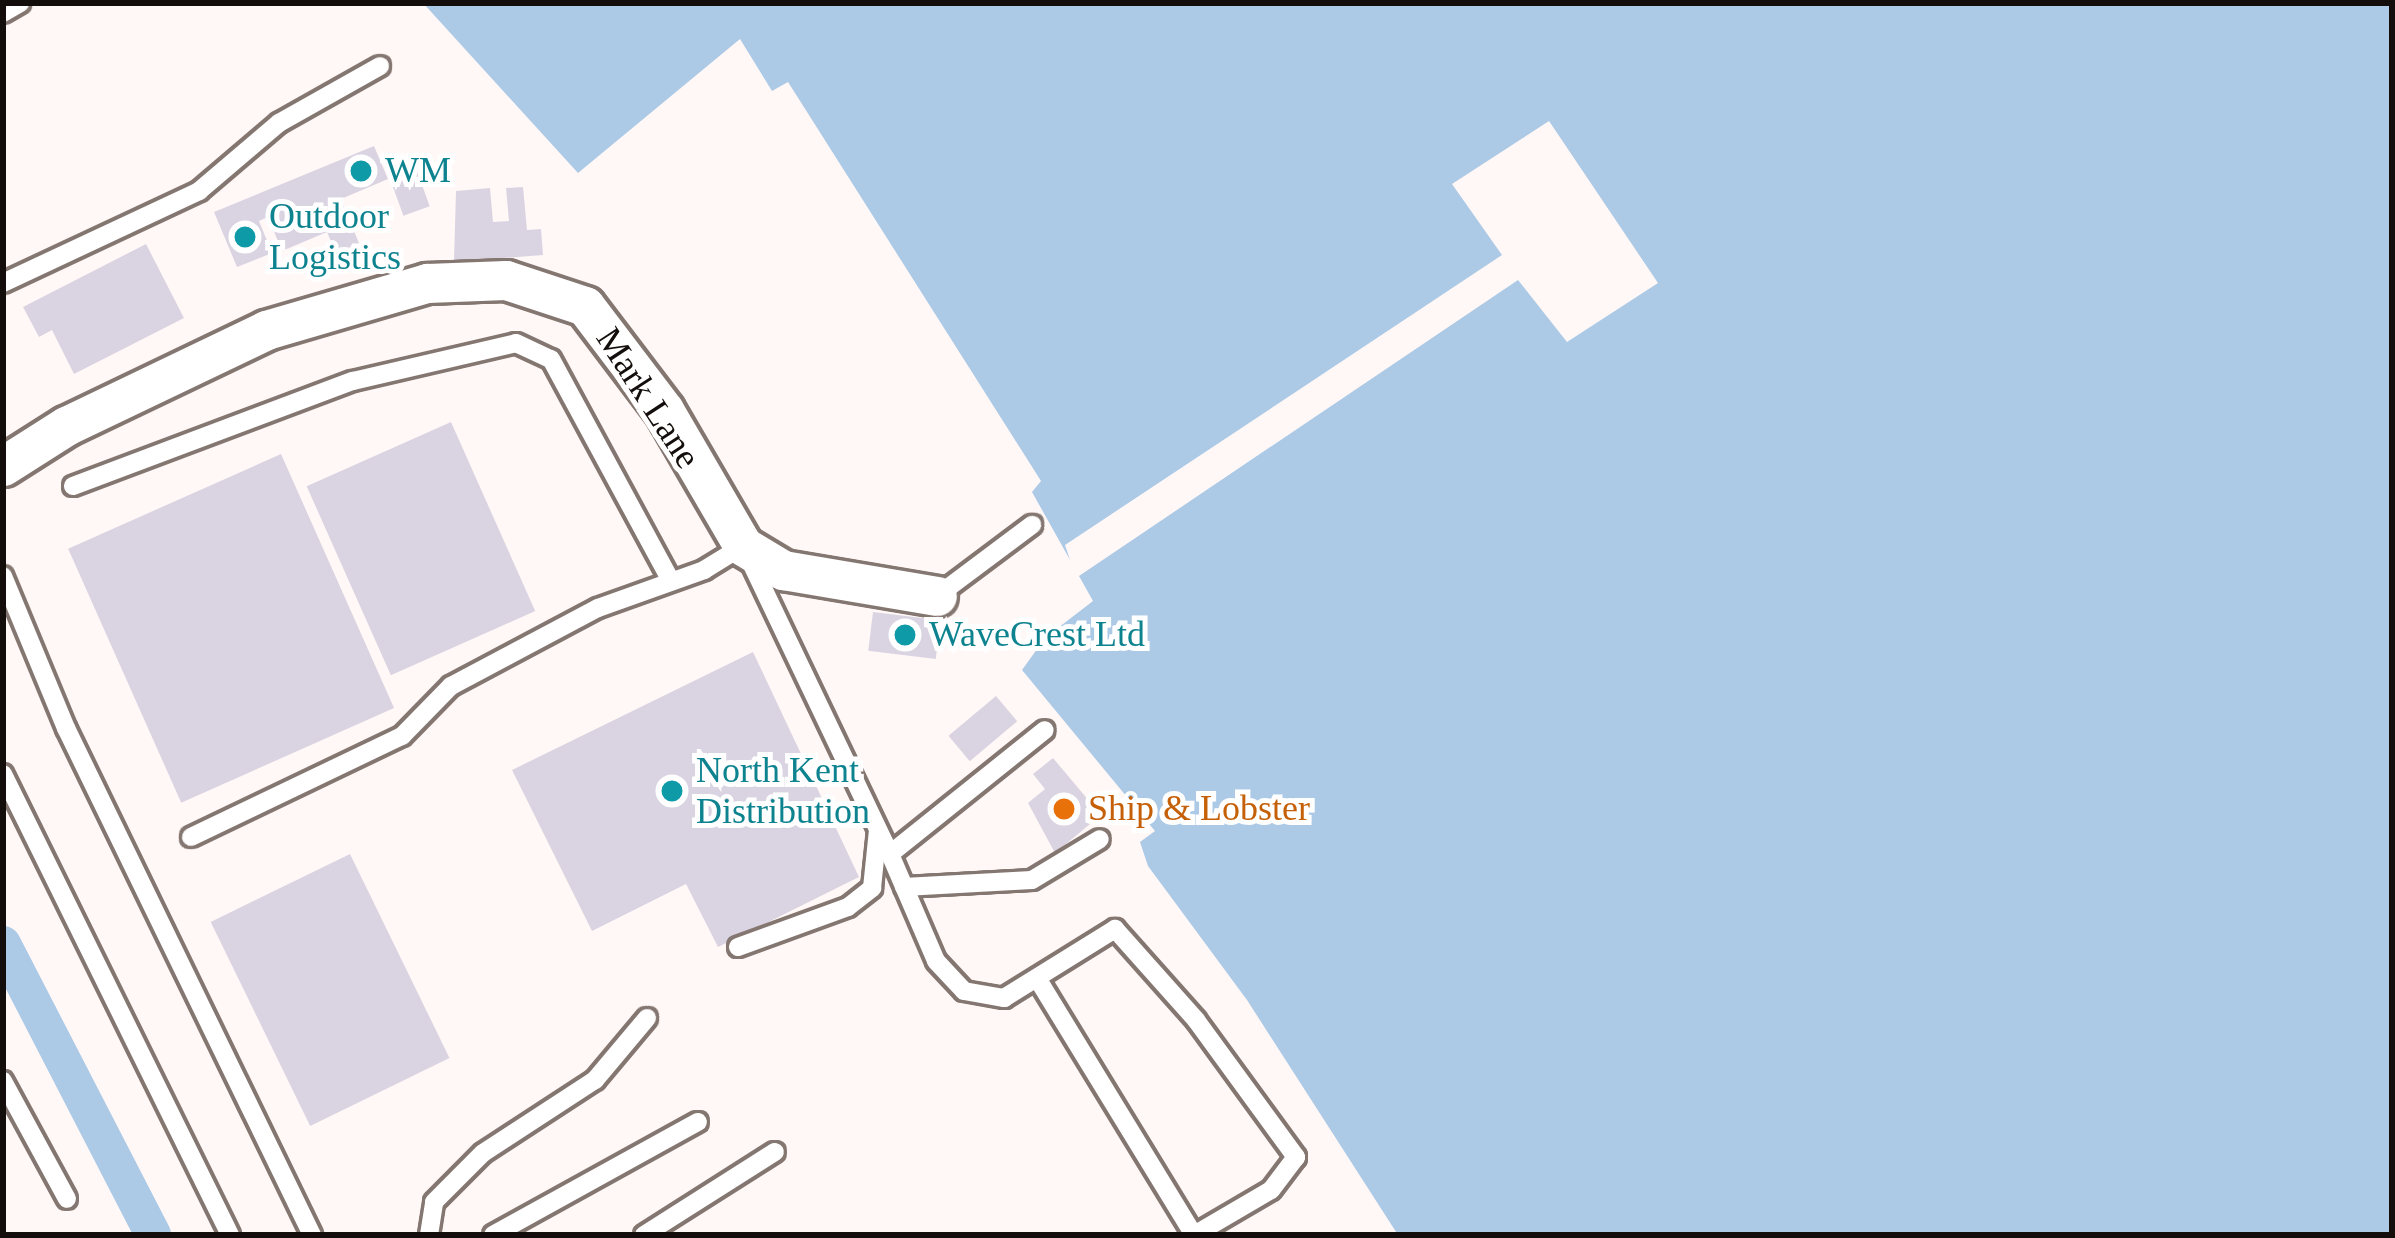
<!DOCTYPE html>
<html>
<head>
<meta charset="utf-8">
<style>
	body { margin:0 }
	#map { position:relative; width:2395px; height:1238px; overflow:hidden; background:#fff8f6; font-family:Georgia,serif }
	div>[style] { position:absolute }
	.water>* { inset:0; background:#acc9e6 }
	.pier>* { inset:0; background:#fff8f6 }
	.canal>* { height:36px; margin:-18px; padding:0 18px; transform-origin:18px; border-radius:18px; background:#acc9e6 }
	.building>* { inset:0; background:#dad4e2; transform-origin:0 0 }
	.roads { filter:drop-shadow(3px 0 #847670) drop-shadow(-3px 0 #847670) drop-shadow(0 3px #847670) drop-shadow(0 -3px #847670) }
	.lane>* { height:18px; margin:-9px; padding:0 9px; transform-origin:9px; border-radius:9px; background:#fff }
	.street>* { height:39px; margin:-19.5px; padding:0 19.5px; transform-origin:19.5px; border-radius:19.5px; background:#fff }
	.dots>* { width:33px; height:33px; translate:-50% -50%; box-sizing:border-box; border:6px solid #fff; border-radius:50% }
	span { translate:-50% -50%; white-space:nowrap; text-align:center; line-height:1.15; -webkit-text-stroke:10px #fff; paint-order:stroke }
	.culture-label { font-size:36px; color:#0d838f }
	.left { translate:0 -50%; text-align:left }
	.street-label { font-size:36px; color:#130e0c }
	.food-label { font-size:36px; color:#c56008 }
	.frame { position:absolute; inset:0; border:6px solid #130e0c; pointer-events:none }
</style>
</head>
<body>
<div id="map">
	<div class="water">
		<div style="clip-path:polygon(423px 3px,2392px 3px,2392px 1235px,1398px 1235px,1247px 1000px,1148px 866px,1140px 842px,1155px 831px,1022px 670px,1045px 638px,1093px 601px,1032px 492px,1041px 481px,788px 82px,772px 91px,740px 39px,578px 173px)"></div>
	</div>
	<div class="pier">
		<div style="clip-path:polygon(1549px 121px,1658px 283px,1567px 342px,1518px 280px,1076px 578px,1065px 545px,1502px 255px,1452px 184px)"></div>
	</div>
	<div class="canal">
		<div style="left:3px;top:944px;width:327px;rotate:62.7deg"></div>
	</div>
	<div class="building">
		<div style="clip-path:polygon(374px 146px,388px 179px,341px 199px,367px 263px,344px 272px,327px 232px,282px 251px,268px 217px,259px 221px,272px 253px,237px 267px,214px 212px)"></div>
		<div style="left:414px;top:163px;width:46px;height:28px;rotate:70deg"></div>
		<div style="clip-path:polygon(523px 187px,527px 230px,541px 229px,543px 255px,454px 262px,456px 191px,490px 188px,493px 222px,509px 221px,506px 188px)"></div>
		<div style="clip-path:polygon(146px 244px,184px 318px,74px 374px,52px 330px,39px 337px,23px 307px)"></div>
		<div style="left:451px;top:422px;width:207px;height:158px;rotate:66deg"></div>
		<div style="left:281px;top:454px;width:278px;height:233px;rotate:66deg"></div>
		<div style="left:873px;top:612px;width:68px;height:39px;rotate:7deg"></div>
		<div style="clip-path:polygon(753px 652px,859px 877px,718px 947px,686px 884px,592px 931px,512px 770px)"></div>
		<div style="left:996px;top:696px;width:33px;height:62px;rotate:50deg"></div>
		<div style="clip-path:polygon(1053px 758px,1101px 815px,1055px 853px,1028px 803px,1045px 789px,1033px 774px)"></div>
		<div style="left:350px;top:854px;width:227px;height:155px;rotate:64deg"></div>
	</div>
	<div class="roads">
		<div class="lane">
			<div style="left:3px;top:13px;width:20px;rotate:-30deg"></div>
			<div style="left:3px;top:283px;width:217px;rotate:-25.1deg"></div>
			<div style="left:199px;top:191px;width:105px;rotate:-40.4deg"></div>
			<div style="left:279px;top:123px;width:116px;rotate:-29.4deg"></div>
			<div style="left:73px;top:486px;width:299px;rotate:-20.6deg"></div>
			<div style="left:353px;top:381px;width:167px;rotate:-13.1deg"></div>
			<div style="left:516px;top:343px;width:38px;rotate:25deg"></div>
			<div style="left:551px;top:359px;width:252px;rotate:61.6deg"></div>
			<div style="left:3px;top:576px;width:165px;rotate:67.5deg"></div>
			<div style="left:66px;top:728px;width:564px;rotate:64.12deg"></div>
			<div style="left:937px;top:596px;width:119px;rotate:-36.8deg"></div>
			<div style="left:3px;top:774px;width:514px;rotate:63.78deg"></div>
			<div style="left:191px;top:837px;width:234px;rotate:-25.6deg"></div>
			<div style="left:402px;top:736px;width:70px;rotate:-45.6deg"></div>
			<div style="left:451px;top:686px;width:166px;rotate:-28deg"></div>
			<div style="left:598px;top:608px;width:113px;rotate:-19.7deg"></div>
			<div style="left:704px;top:570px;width:46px;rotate:-31.6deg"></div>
			<div style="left:743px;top:546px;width:341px;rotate:64.5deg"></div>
			<div style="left:890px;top:854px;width:198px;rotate:-38.7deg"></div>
			<div style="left:890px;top:854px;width:116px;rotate:66.7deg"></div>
			<div style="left:936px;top:961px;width:41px;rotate:47deg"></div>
			<div style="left:964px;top:991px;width:41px;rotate:9.9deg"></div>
			<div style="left:1004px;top:998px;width:131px;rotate:-31.9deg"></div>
			<div style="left:1115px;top:929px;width:122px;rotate:48.3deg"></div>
			<div style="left:1196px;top:1020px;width:170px;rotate:53.9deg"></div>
			<div style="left:1296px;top:1157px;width:41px;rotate:127.1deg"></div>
			<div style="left:1271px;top:1190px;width:89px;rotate:149.7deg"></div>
			<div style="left:904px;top:887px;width:128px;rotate:-3.1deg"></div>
			<div style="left:1032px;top:880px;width:79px;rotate:-31.1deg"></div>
			<div style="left:738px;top:947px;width:117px;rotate:-20deg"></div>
			<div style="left:848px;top:907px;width:31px;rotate:-38deg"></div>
			<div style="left:872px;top:888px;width:58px;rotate:-84.1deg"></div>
			<div style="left:1037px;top:978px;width:301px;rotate:58.6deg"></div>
			<div style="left:3px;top:1081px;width:134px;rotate:61.5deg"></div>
			<div style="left:429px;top:1235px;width:33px;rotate:-81deg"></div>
			<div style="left:434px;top:1202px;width:69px;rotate:-45deg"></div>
			<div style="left:483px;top:1153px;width:134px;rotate:-33.1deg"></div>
			<div style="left:595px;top:1080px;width:81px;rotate:-50deg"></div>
			<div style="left:493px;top:1235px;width:234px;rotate:-28.9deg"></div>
			<div style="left:644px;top:1235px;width:155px;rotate:-32.4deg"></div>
		</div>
		<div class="street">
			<div style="left:3px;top:466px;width:75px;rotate:-32.4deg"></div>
			<div style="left:66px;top:426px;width:222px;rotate:-25.6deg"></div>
			<div style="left:266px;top:330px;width:168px;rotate:-16.3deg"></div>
			<div style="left:427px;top:283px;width:79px;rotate:-2.2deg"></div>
			<div style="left:506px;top:280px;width:83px;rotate:18.2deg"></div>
			<div style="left:585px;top:306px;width:131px;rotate:52.8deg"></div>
			<div style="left:664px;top:410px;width:157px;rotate:59.8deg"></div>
			<div style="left:743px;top:546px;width:47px;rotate:31deg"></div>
			<div style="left:783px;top:570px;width:156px;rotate:9.6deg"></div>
		</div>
	</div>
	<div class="dots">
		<div style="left:361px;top:171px;background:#0f9aa8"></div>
		<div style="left:245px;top:237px;background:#0f9aa8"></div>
		<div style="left:905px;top:635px;background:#0f9aa8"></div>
		<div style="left:672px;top:791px;background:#0f9aa8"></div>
		<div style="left:1064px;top:809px;background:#e8710a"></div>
	</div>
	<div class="culture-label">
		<span class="left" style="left:385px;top:171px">WM</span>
		<span class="left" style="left:269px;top:237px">Outdoor<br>Logistics</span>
		<span class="left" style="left:929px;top:635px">WaveCrest Ltd</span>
		<span class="left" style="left:696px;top:791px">North Kent<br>Distribution</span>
	</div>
	<div class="street-label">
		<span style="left:648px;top:398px;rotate:57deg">Mark Lane</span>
	</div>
	<div class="food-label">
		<span class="left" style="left:1088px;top:809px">Ship &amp; Lobster</span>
	</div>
	<div class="frame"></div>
</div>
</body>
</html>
